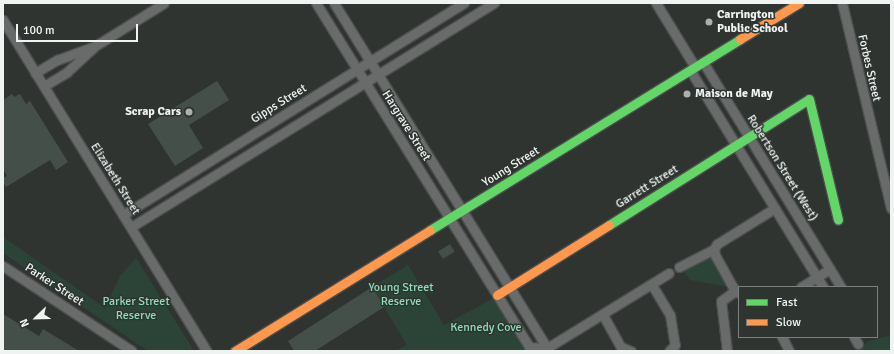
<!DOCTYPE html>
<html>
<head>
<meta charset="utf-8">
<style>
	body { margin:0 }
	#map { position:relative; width:894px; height:354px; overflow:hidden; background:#2f3431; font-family:Signika,sans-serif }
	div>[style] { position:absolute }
	.green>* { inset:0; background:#2c4438 }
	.building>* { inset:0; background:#454f4a; transform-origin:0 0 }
	.roads { filter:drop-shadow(1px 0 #4b4f4d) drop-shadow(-1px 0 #4b4f4d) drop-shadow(0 1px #4b4f4d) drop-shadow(0 -1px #4b4f4d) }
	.street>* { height:9px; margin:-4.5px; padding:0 4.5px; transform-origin:4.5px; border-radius:4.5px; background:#696b6a }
	.fast>* { height:9px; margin:-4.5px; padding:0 4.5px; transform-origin:4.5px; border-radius:4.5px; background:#63d668 }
	.slow>* { height:9px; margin:-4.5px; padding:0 4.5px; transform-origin:4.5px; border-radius:4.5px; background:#ff974d }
	.dots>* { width:11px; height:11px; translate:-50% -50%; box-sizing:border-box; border:2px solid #2e3531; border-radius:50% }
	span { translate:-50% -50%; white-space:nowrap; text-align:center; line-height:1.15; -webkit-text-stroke:3px #2e3531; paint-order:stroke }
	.poi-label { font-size:12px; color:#eff3f1; font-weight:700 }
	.left { translate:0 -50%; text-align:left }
	.right { translate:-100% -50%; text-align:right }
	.street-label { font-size:12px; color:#eff3f1 }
	.park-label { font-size:12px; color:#8eddb7 }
	.frame { position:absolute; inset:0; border:4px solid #eff3f1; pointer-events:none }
	.legend { position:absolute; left:738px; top:286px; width:140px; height:52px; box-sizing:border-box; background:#2e3531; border:1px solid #7b817e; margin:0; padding:5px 7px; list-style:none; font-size:12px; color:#eff3f1 }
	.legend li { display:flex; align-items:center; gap:8px; height:20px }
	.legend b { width:20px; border:1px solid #7b817e }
	.north { position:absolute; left:16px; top:298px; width:40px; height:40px; -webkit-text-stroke:3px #2e3531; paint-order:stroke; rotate:247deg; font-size:11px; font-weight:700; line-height:16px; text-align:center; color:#eff3f1 }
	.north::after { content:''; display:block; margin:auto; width:14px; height:18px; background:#eff3f1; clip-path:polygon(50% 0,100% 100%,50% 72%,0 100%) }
	.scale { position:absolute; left:16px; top:24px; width:122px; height:18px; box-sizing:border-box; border:2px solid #eff3f1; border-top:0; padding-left:5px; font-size:12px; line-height:14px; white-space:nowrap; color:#eff3f1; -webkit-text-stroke:3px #2e3531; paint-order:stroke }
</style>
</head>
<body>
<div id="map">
	<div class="green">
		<div style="clip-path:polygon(3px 237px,105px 308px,120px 276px,136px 258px,194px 351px,148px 351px,3px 253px)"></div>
		<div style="clip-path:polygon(709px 254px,727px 282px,725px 286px,690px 280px,682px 269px)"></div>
		<div style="clip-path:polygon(408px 265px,444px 325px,494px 298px,538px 351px,394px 351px,407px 345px,372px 287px)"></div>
		<div style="clip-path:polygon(891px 335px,891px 351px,856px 351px,869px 341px)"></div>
	</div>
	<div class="building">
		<div style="clip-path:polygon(217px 81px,229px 100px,189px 125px,203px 148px,175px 166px,148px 124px)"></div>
		<div style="clip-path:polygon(12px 94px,14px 97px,20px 94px,26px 104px,30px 101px,68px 162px,56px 170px,50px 160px,6px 187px,3px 182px,3px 178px,7px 176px,3px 169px,3px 100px)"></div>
		<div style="left:450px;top:244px;width:9px;height:14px;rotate:58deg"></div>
		<div style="clip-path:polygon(372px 287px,384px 307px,315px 351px,294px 351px,288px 341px)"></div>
		<div style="clip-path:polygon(3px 314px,39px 336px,43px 329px,79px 351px,3px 351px)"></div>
	</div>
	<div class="roads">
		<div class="street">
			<div style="left:316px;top:3px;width:405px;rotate:58.2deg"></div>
			<div style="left:529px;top:347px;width:18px;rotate:3deg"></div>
			<div style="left:334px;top:3px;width:405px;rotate:58.3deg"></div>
			<div style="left:656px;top:3px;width:75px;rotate:58.6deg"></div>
			<div style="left:842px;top:3px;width:211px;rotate:76.6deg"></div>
			<div style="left:3px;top:20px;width:389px;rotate:58.4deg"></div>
			<div style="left:703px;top:62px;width:264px;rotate:58.5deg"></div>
			<div style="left:690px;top:70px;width:255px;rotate:58.5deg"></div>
			<div style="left:35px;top:73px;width:26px;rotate:-31deg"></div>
			<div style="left:57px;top:60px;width:37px;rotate:-20deg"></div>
			<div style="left:44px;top:86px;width:27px;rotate:-31deg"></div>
			<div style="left:67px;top:72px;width:38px;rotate:-43deg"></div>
			<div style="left:95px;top:46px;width:81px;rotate:-31.9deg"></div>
			<div style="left:123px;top:215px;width:402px;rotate:-31.9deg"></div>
			<div style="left:131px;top:227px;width:427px;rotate:-31.7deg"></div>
			<div style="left:3px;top:266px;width:154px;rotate:33.4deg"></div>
			<div style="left:679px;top:267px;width:39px;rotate:-27deg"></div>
			<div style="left:652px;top:285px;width:35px;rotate:59deg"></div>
			<div style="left:670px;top:315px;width:30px;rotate:81deg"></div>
			<div style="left:675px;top:345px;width:8px;rotate:135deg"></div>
			<div style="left:801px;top:287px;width:34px;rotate:-32deg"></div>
			<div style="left:739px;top:293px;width:4px;rotate:-153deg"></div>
			<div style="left:735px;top:291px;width:41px;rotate:-119.1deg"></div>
			<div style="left:715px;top:255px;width:6px;rotate:-99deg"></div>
			<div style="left:714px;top:249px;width:6px;rotate:-59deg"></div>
			<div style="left:717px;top:244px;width:68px;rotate:-31.8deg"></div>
			<div style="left:603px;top:315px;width:37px;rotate:61deg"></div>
			<div style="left:621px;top:347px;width:11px;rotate:22deg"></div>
			<div style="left:782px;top:337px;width:16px;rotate:63deg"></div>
			<div style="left:854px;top:337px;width:8px;rotate:60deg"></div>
			<div style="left:547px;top:348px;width:143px;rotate:-31.6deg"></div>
			<div style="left:727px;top:351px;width:50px;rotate:-96.8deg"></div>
			<div style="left:721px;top:301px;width:17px;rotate:-36deg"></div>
		</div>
		<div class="fast">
			<div style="left:609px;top:225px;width:236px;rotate:-32.2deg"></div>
			<div style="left:809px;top:99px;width:124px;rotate:76.5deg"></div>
			<div style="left:430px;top:230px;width:364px;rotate:-31.6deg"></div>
		</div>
		<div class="slow">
			<div style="left:740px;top:39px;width:69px;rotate:-31.4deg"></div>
			<div style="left:497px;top:295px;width:132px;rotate:-32deg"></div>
			<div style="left:235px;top:351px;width:229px;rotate:-31.8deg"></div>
		</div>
	</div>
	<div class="dots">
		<div style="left:709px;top:22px;background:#acb0ae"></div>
		<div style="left:687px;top:94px;background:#acb0ae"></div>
		<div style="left:189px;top:112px;background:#acb0ae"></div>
	</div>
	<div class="poi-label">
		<span class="left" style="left:717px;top:22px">Carrington<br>Public School</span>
		<span class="left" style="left:695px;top:94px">Maison de May</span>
		<span class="right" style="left:181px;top:112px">Scrap Cars</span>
	</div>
	<div class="street-label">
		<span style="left:869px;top:68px;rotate:77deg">Forbes Street</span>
		<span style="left:279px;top:104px;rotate:-32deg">Gipps Street</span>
		<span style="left:406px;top:126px;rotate:58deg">Hargrave Street</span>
		<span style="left:511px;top:167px;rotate:-32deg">Young Street</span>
		<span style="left:782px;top:168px;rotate:58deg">Robertson Street (West)</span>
		<span style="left:115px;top:179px;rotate:58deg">Elizabeth Street</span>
		<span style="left:647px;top:187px;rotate:-32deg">Garrett Street</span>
		<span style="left:54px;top:285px;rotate:33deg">Parker Street</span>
	</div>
	<div class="park-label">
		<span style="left:401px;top:295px">Young Street<br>Reserve</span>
		<span style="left:136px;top:309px">Parker Street<br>Reserve</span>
		<span style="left:486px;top:328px">Kennedy Cove</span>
	</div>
	<div class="frame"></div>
	<ul class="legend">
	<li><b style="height:5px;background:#63d668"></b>Fast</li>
	<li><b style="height:5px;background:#ff974d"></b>Slow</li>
	</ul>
	<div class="north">N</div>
	<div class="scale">100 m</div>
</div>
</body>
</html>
